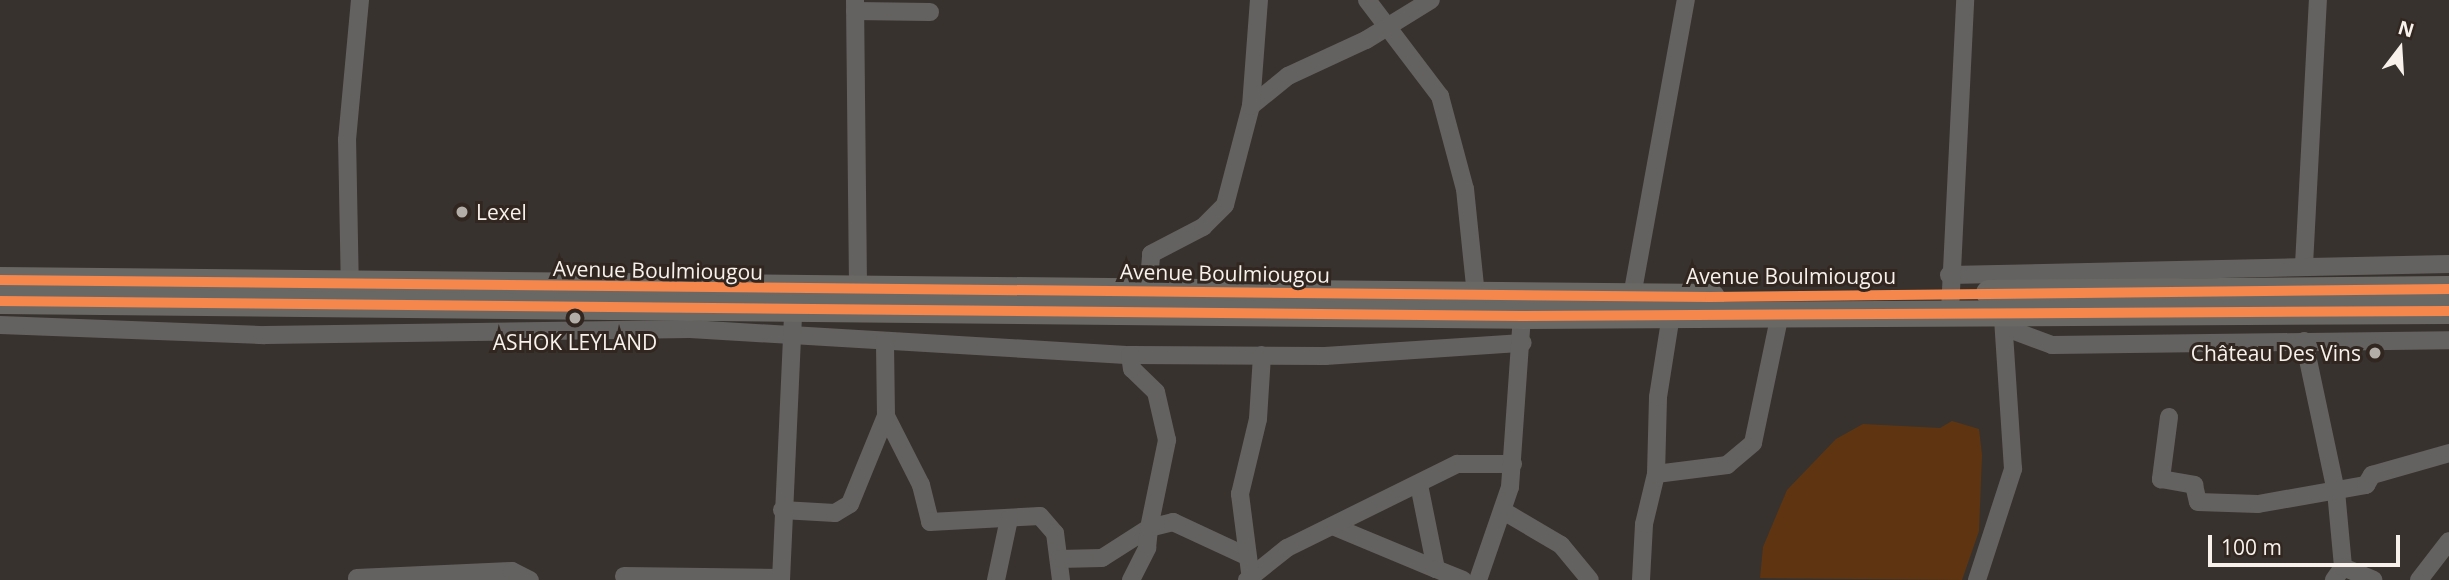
<!DOCTYPE html>
<html>
<head>
<meta charset="utf-8">
<style>
	body { margin:0 }
	#map { position:relative; width:2449px; height:580px; overflow:hidden; background:#37322e; font-family:"Open Sans",sans-serif }
	div>[style] { position:absolute }
	.green>* { inset:0; background:#5f3511 }
	.minor>* { height:18px; margin:-9px; padding:0 9px; transform-origin:9px; border-radius:9px; background:#646260 }
	.highway>* { height:26px; margin:-13px; padding:0 13px; transform-origin:13px; border-radius:13px; background:#6a6865 }
	.cycleway>* { height:10px; margin:-5px; padding:0 5px; transform-origin:5px; border-radius:5px; background:#f5874c }
	.dots>* { width:19px; height:19px; translate:-50% -50%; box-sizing:border-box; border:4px solid #312720; border-radius:50% }
	span { translate:-50% -50%; white-space:nowrap; text-align:center; line-height:1.15; -webkit-text-stroke:6px #312720; paint-order:stroke }
	.poi-label { font-size:21px; color:#f7f0eb }
	.left { translate:0 -50%; text-align:left }
	.right { translate:-100% -50%; text-align:right }
	.street-label { font-size:21px; color:#f7f0eb }
	.north { position:absolute; left:2365px; top:14px; width:70px; height:70px; -webkit-text-stroke:5px #312720; paint-order:stroke; rotate:17deg; font-size:19px; font-weight:700; line-height:28px; text-align:center; color:#f7f0eb }
	.north::after { content:''; display:block; margin:auto; width:24px; height:32px; background:#f7f0eb; clip-path:polygon(50% 0,100% 100%,50% 72%,0 100%) }
	.scale { position:absolute; left:2208px; top:535px; width:192px; height:32px; box-sizing:border-box; border:4px solid #f7f0eb; border-top:0; padding-left:9px; font-size:21px; line-height:24px; white-space:nowrap; color:#f7f0eb; -webkit-text-stroke:5px #312720; paint-order:stroke }
</style>
</head>
<body>
<div id="map">
	<div class="green">
		<div style="clip-path:polygon(1952px 421px,1979px 429px,1982px 455px,1979px 531px,1962px 580px,1760px 578px,1763px 547px,1787px 490px,1836px 439px,1863px 424px,1940px 428px)"></div>
	</div>
	<div class="minor">
		<div style="left:855px;top:0;width:291px;rotate:89.4deg"></div>
		<div style="left:1367px;top:0;width:121px;rotate:52.8deg"></div>
		<div style="left:1440px;top:96px;width:96px;rotate:75deg"></div>
		<div style="left:1465px;top:189px;width:107px;rotate:84.1deg"></div>
		<div style="left:855px;top:11px;width:75px;rotate:0.8deg"></div>
		<div style="left:1251px;top:106px;width:48px;rotate:-39deg"></div>
		<div style="left:1288px;top:76px;width:86px;rotate:-24.8deg"></div>
		<div style="left:1366px;top:40px;width:76px;rotate:-31.6deg"></div>
		<div style="left:2304px;top:265px;width:265px;rotate:-87deg"></div>
		<div style="left:1949px;top:275px;width:500px;rotate:-1.26deg"></div>
		<div style="left:1148px;top:291px;width:37px;rotate:-85deg"></div>
		<div style="left:1151px;top:254px;width:59px;rotate:-27.4deg"></div>
		<div style="left:1203px;top:227px;width:31px;rotate:-45deg"></div>
		<div style="left:1225px;top:205px;width:102px;rotate:-75.3deg"></div>
		<div style="left:1251px;top:106px;width:106px;rotate:-85.7deg"></div>
		<div style="left:350px;top:293px;width:153px;rotate:-91.1deg"></div>
		<div style="left:347px;top:140px;width:141px;rotate:-84.7deg"></div>
		<div style="left:1632px;top:296px;width:301px;rotate:-79.7deg"></div>
		<div style="left:1950px;top:311px;width:311px;rotate:-87.2deg"></div>
		<div style="left:0;top:325px;width:265px;rotate:2.2deg"></div>
		<div style="left:265px;top:335px;width:425px;rotate:-0.8deg"></div>
		<div style="left:690px;top:329px;width:441px;rotate:3.4deg"></div>
		<div style="left:1130px;top:355px;width:195px;rotate:0.3deg"></div>
		<div style="left:1325px;top:356px;width:198px;rotate:-3.8deg"></div>
		<div style="left:2004px;top:327px;width:51px;rotate:20.6deg"></div>
		<div style="left:2052px;top:345px;width:397px;rotate:-0.7deg"></div>
		<div style="left:2304px;top:341px;width:153px;rotate:78deg"></div>
		<div style="left:2336px;top:491px;width:76px;rotate:84.7deg"></div>
		<div style="left:2343px;top:567px;width:16px;rotate:125deg"></div>
		<div style="left:886px;top:416px;width:77px;rotate:63.1deg"></div>
		<div style="left:921px;top:485px;width:38px;rotate:76deg"></div>
		<div style="left:930px;top:522px;width:110px;rotate:-3.1deg"></div>
		<div style="left:1040px;top:516px;width:23px;rotate:49deg"></div>
		<div style="left:1055px;top:533px;width:47px;rotate:82.7deg"></div>
		<div style="left:2169px;top:417px;width:63px;rotate:97.4deg"></div>
		<div style="left:2161px;top:479px;width:34px;rotate:10deg"></div>
		<div style="left:2194px;top:485px;width:17px;rotate:77deg"></div>
		<div style="left:2198px;top:502px;width:60px;rotate:1.9deg"></div>
		<div style="left:2258px;top:504px;width:110px;rotate:-10deg"></div>
		<div style="left:2366px;top:485px;width:12px;rotate:-59deg"></div>
		<div style="left:2372px;top:475px;width:80px;rotate:-15.9deg"></div>
		<div style="left:1656px;top:474px;width:77px;rotate:-88.5deg"></div>
		<div style="left:1658px;top:397px;width:83px;rotate:-81deg"></div>
		<div style="left:782px;top:510px;width:53px;rotate:3.2deg"></div>
		<div style="left:835px;top:513px;width:17px;rotate:-31deg"></div>
		<div style="left:850px;top:504px;width:95px;rotate:-67.8deg"></div>
		<div style="left:886px;top:416px;width:75px;rotate:-90.8deg"></div>
		<div style="left:1505px;top:512px;width:65px;rotate:30.5deg"></div>
		<div style="left:1561px;top:545px;width:45px;rotate:50.4deg"></div>
		<div style="left:1335px;top:527px;width:109px;rotate:22.6deg"></div>
		<div style="left:1436px;top:569px;width:86px;rotate:-101.4deg"></div>
		<div style="left:1059px;top:559px;width:43px;rotate:-1.3deg"></div>
		<div style="left:1102px;top:558px;width:56px;rotate:-32.6deg"></div>
		<div style="left:1149px;top:528px;width:90px;rotate:-78.4deg"></div>
		<div style="left:1167px;top:440px;width:49px;rotate:-102.9deg"></div>
		<div style="left:1156px;top:392px;width:33px;rotate:-136deg"></div>
		<div style="left:1132px;top:369px;width:14px;rotate:-98deg"></div>
		<div style="left:2343px;top:567px;width:33px;rotate:23deg"></div>
		<div style="left:1436px;top:569px;width:29px;rotate:22deg"></div>
		<div style="left:624px;top:576px;width:157px;rotate:0.7deg"></div>
		<div style="left:357px;top:578px;width:155px;rotate:-2.6deg"></div>
		<div style="left:512px;top:571px;width:20px;rotate:27deg"></div>
		<div style="left:781px;top:580px;width:269px;rotate:-87.4deg"></div>
		<div style="left:996px;top:580px;width:62px;rotate:-78deg"></div>
		<div style="left:1131px;top:580px;width:36px;rotate:-63deg"></div>
		<div style="left:1147px;top:548px;width:20px;rotate:-84deg"></div>
		<div style="left:1149px;top:528px;width:25px;rotate:-14deg"></div>
		<div style="left:1173px;top:522px;width:78px;rotate:24.9deg"></div>
		<div style="left:1247px;top:580px;width:51px;rotate:-38.7deg"></div>
		<div style="left:1287px;top:548px;width:190px;rotate:-26.3deg"></div>
		<div style="left:1457px;top:464px;width:56px"></div>
		<div style="left:1251px;top:580px;width:87px;rotate:-97.3deg"></div>
		<div style="left:1240px;top:494px;width:77px;rotate:-76.5deg"></div>
		<div style="left:1258px;top:419px;width:64px;rotate:-86.4deg"></div>
		<div style="left:1478px;top:580px;width:98px;rotate:-71deg"></div>
		<div style="left:1510px;top:487px;width:171px;rotate:-86deg"></div>
		<div style="left:1641px;top:580px;width:56px;rotate:-86.9deg"></div>
		<div style="left:1644px;top:524px;width:51px;rotate:-76.5deg"></div>
		<div style="left:1656px;top:474px;width:72px;rotate:-7.2deg"></div>
		<div style="left:1727px;top:465px;width:34px;rotate:-40deg"></div>
		<div style="left:1753px;top:443px;width:132px;rotate:-78.2deg"></div>
		<div style="left:1977px;top:580px;width:117px;rotate:-72deg"></div>
		<div style="left:2013px;top:469px;width:151px;rotate:-93.8deg"></div>
		<div style="left:2419px;top:580px;width:49px;rotate:-52.4deg"></div>
	</div>
	<div class="highway">
		<div style="left:0;top:280px;width:1712px;rotate:0.57deg"></div>
		<div style="left:1989px;top:293px;width:460px;rotate:-0.5deg"></div>
		<div style="left:0;top:301px;width:1522px;rotate:0.56deg"></div>
		<div style="left:1522px;top:316px;width:927px;rotate:-0.31deg"></div>
	</div>
	<div class="cycleway">
		<div style="left:0;top:280px;width:1710px;rotate:0.57deg"></div>
		<div style="left:1710px;top:297px;width:739px;rotate:-0.62deg"></div>
		<div style="left:0;top:301px;width:1522px;rotate:0.56deg"></div>
		<div style="left:1522px;top:316px;width:927px;rotate:-0.31deg"></div>
	</div>
	<div class="dots">
		<div style="left:462px;top:212px;background:#b4aea9"></div>
		<div style="left:575px;top:318px;background:#b4aea9"></div>
		<div style="left:2375px;top:353px;background:#b4aea9"></div>
	</div>
	<div class="poi-label">
		<span class="left" style="left:476px;top:212px">Lexel</span>
		<span style="left:575px;top:342px">ASHOK LEYLAND</span>
		<span class="right" style="left:2361px;top:353px">Château Des Vins</span>
	</div>
	<div class="street-label">
		<span style="left:658px;top:270px;rotate:1deg">Avenue Boulmiougou</span>
		<span style="left:1225px;top:273px;rotate:1deg">Avenue Boulmiougou</span>
		<span style="left:1791px;top:276px">Avenue Boulmiougou</span>
	</div>
	<div class="north">N</div>
	<div class="scale">100 m</div>
</div>
</body>
</html>
